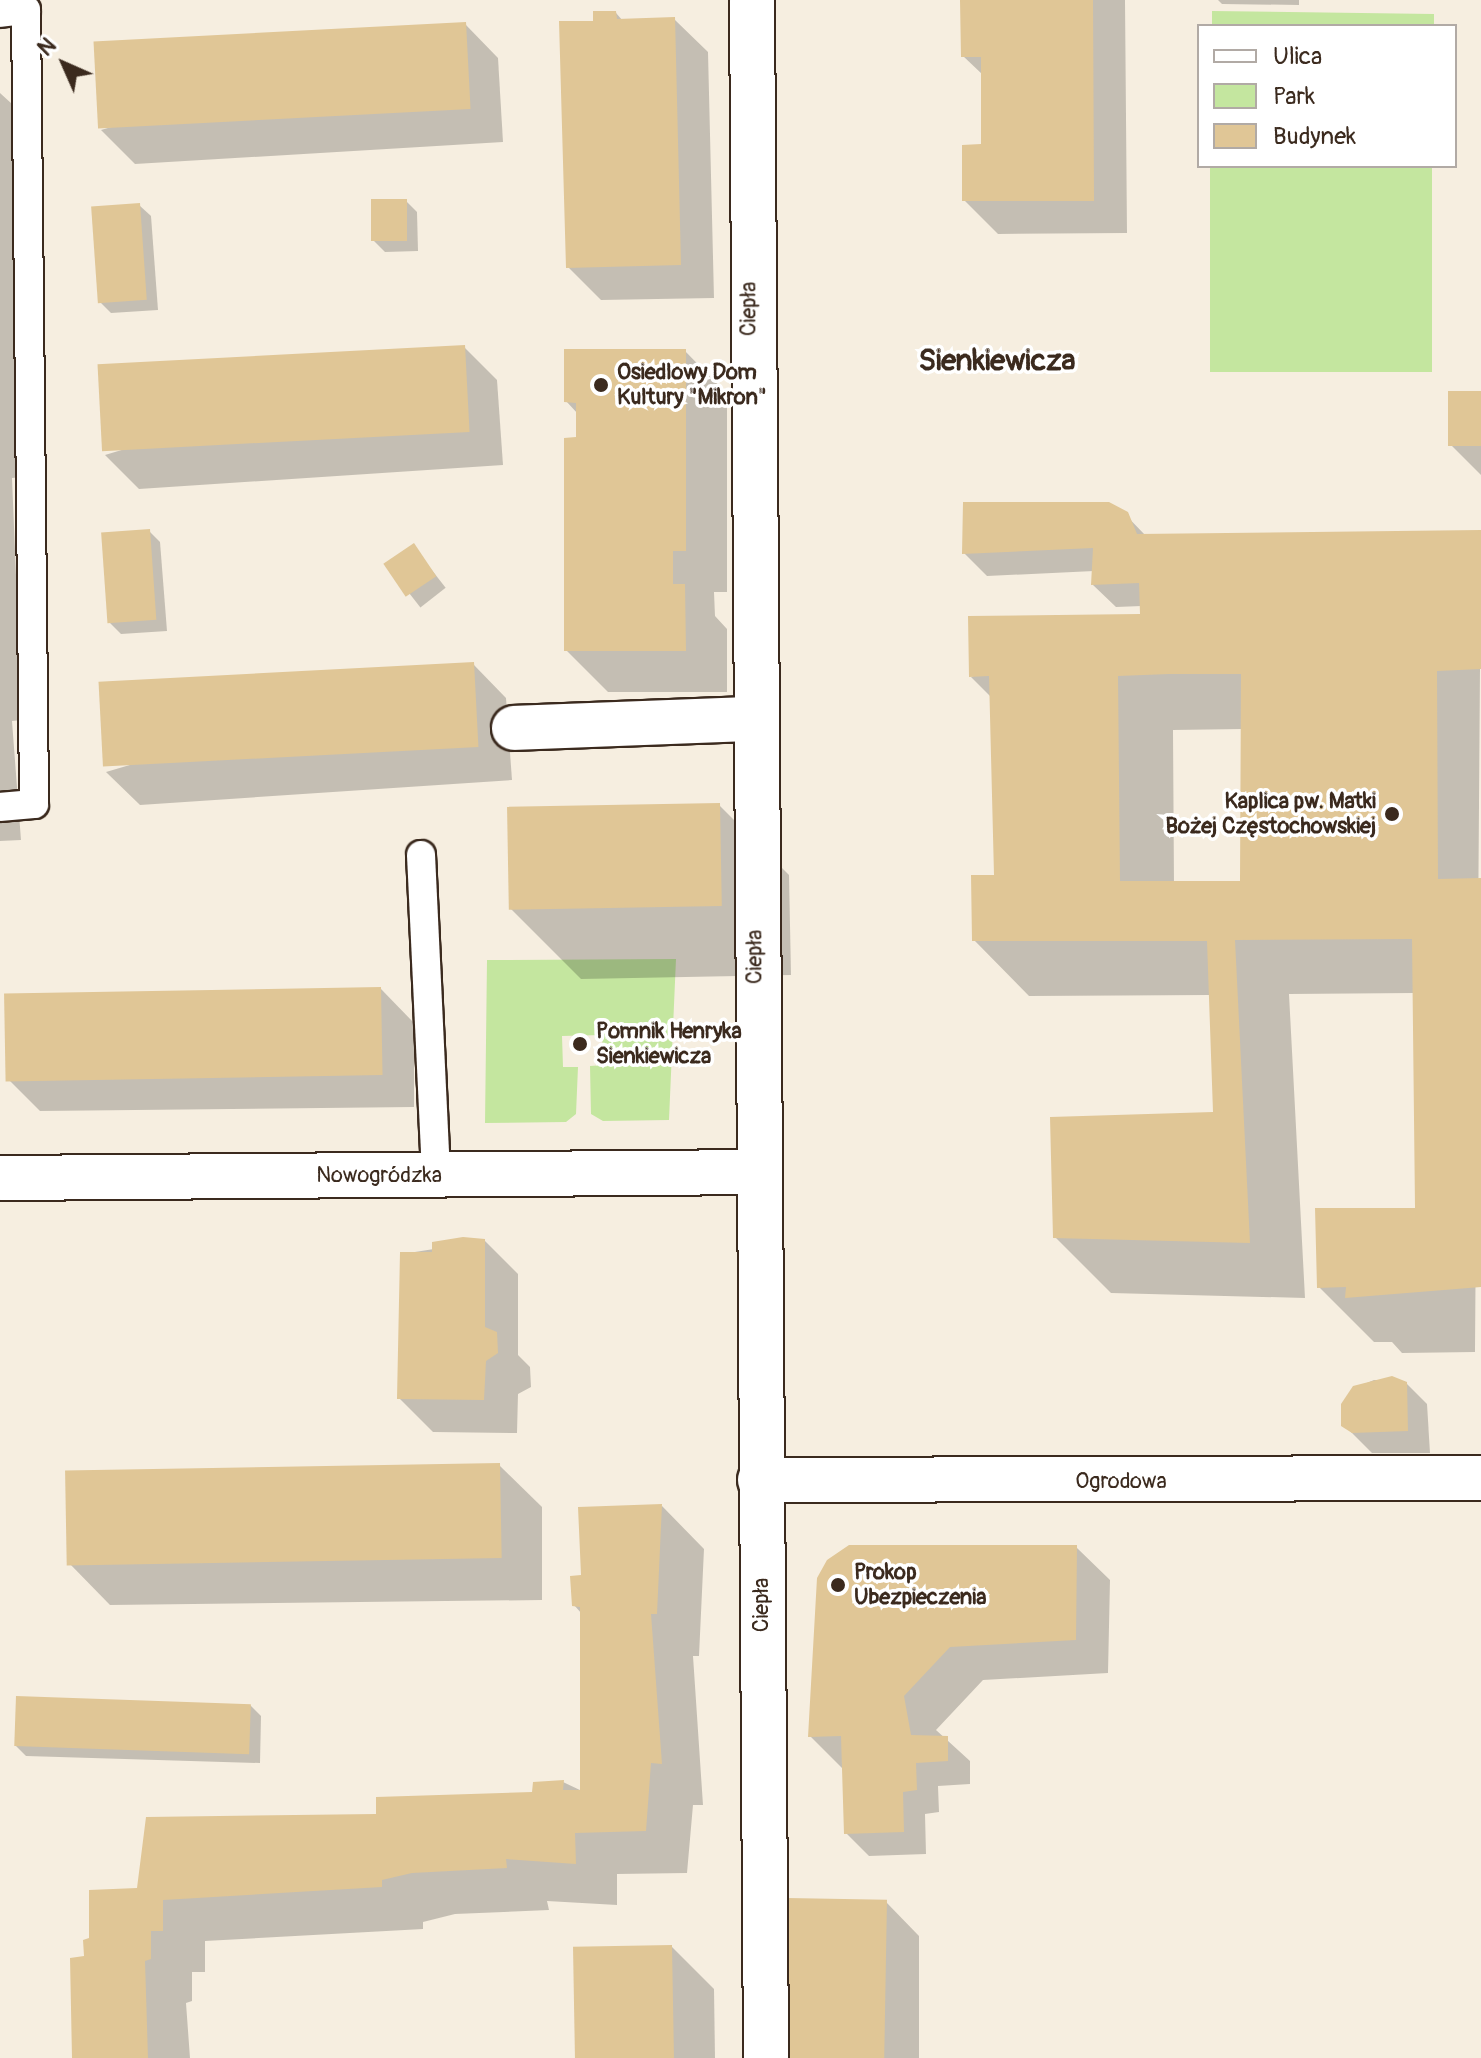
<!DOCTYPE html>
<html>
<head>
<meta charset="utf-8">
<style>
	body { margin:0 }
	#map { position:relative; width:1481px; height:2058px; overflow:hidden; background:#f6eee0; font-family:Pangolin,sans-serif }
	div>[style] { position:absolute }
	.green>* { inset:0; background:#c4e69f; transform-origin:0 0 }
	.shadow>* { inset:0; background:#0003; transform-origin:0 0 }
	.building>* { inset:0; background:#e0c696; transform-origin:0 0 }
	.roads { filter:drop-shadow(2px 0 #3b2a1e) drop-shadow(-2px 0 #3b2a1e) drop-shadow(0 2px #3b2a1e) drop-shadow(0 -2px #3b2a1e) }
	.lane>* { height:28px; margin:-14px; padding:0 14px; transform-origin:14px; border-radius:14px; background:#fff }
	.street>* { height:44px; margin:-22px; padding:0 22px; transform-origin:22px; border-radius:22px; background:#fff }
	.dots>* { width:22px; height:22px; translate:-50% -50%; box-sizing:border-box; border:4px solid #fff; border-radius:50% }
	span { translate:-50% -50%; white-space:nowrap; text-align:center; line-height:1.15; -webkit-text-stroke:7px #fff; paint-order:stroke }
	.street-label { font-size:22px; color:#3b2a1e }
	.poi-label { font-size:22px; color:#3b2a1e; font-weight:700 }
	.left { translate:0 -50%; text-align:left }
	.right { translate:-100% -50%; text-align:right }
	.district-label { font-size:30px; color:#3b2a1e; font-weight:700 }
	.legend { position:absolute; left:1197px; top:24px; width:260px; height:144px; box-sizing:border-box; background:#fff; border:2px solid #b1aaa5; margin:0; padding:10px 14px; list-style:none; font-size:24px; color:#3b2a1e }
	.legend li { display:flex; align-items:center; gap:16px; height:40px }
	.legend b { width:40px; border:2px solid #b1aaa5 }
	.north { position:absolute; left:24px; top:24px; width:80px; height:80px; -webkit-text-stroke:6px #fff; paint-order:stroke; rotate:315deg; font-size:22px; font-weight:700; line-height:32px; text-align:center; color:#3b2a1e }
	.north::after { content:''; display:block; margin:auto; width:28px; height:36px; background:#3b2a1e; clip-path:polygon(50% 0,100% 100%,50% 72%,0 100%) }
</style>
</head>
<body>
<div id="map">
	<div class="green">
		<div style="clip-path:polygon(1212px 11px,1434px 14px,1434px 26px,1212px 26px)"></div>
		<div style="left:1210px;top:166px;width:222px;height:206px"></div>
		<div style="clip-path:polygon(676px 959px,669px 1120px,603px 1121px,591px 1114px,590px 1066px,604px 1065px,602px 1035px,562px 1036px,563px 1067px,578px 1067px,576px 1114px,566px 1122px,485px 1123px,487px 960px)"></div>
	</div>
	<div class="shadow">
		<div style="clip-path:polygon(982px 0,1125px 0,1127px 233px,998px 234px,964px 200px,983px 146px,983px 75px,963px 56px)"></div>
		<div style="clip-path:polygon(1218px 0,1299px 0,1299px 5px,1222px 4px)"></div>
		<div style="clip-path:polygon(616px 13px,623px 21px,674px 19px,708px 52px,714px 298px,601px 300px,568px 267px,594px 23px)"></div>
		<div style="clip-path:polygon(465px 24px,498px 58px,503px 142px,135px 164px,101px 130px)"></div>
		<div style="clip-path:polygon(0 93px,12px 104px,22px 232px,12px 233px,22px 477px,12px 478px,22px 720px,12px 721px,21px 840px,0 841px)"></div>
		<div style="clip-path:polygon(406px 201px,417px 212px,418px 251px,385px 252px,374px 241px)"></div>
		<div style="clip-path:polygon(139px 205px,151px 216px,158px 310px,111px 313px,100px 302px)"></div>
		<div style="clip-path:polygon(464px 347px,497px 380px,503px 465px,139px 489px,105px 455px)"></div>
		<div style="clip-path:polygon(685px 351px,727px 394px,727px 592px,714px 592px,715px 616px,727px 629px,727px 692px,608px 692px,566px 650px,578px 414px,566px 401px)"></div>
		<div style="clip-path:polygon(1481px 393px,1481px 475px,1452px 446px)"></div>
		<div style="clip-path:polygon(evenodd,1119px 508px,1146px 536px,1481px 532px,1475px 1352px,1402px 1353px,1392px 1342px,1374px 1342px,1319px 1287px,1417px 1210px,1415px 993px,1289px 994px,1305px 1298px,1111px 1293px,1055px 1237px,1215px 1114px,1211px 995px,1029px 996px,974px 940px,996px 877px,991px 697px,971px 677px,1142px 616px,1142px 606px,1116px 607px,1093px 585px,1094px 571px,987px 576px,964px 553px,1119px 508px,1243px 729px,1242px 883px,1174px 883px,1173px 730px,1243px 729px)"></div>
		<div style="clip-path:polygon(149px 531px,160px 542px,167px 631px,121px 634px,110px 623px)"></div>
		<div style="left:413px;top:546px;width:53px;height:32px;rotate:52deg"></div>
		<div style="clip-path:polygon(473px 664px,506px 698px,512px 780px,140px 805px,106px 772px)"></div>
		<div style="clip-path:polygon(719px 805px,789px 875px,791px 975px,581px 979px,511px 909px)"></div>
		<div style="clip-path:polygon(381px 989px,414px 1023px,414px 1107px,40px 1111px,7px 1078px)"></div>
		<div style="clip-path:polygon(485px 1241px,518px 1274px,518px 1355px,530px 1367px,531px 1387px,518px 1394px,517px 1433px,433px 1432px,399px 1398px,402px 1254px)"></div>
		<div style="clip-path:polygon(1374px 1380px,1404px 1381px,1427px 1404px,1430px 1453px,1372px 1453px,1348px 1429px,1355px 1388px)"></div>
		<div style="clip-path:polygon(499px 1465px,542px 1507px,542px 1600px,110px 1605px,68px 1562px)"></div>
		<div style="clip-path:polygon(662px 1506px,704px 1549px,699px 1656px,693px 1656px,703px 1805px,693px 1805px,687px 1873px,617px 1874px,617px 1905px,547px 1901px,549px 1910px,455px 1914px,423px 1922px,423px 1929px,205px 1941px,205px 1972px,192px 1972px,192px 2001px,186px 2003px,190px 2058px,74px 2058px,91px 1940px,139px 1890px,378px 1816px,534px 1794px,563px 1782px,582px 1791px,582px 1614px,574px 1605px,583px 1576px)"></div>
		<div style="clip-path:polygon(1076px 1547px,1110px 1580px,1108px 1673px,983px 1680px,936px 1730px,970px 1761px,970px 1784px,938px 1786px,939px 1812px,925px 1814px,926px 1854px,869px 1856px,846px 1833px,844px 1770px,810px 1736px)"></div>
		<div style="clip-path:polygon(250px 1705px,261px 1716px,260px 1763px,26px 1756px,15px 1745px)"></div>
		<div style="clip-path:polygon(886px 1902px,919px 1936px,919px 2058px,788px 2058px)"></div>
		<div style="clip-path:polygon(672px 1947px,714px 1989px,715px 2058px,576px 2058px)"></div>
	</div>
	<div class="building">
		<div style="clip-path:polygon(960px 0,1093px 0,1094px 201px,962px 201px,962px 145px,981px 144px,981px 57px,961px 57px)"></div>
		<div style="clip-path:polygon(593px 11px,616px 11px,617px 19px,675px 17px,681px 265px,566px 268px,559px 21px,593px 21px)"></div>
		<div style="left:466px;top:22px;width:87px;height:373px;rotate:87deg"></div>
		<div style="left:371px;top:199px;width:36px;height:42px"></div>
		<div style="left:140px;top:203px;width:97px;height:49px;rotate:86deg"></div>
		<div style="left:465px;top:345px;width:87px;height:368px;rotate:87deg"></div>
		<div style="clip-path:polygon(564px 349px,686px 349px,686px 551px,673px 551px,673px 584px,685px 584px,686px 651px,564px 651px,564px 438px,576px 437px,576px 403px,564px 402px)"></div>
		<div style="left:1481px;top:391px;width:55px;height:33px;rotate:90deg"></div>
		<div style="clip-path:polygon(evenodd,963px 502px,1109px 502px,1128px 512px,1137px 534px,1481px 530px,1481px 669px,1437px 671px,1438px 879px,1481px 878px,1481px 1287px,1345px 1298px,1346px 1287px,1317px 1288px,1315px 1208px,1415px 1208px,1412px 939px,1235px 940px,1250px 1243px,1053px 1238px,1050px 1117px,1213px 1112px,1207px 941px,972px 941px,971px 875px,994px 875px,989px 676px,969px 677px,968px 616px,1140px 614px,1139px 583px,1091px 585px,1093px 548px,962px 554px,963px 502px,1169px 674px,1241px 674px,1240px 881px,1120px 881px,1118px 676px,1169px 674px)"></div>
		<div style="left:150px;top:529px;width:91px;height:49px;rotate:86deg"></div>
		<div style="left:414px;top:543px;width:40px;height:37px;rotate:56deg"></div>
		<div style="left:474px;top:662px;width:85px;height:376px;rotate:87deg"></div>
		<div style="left:720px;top:803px;width:103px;height:213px;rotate:89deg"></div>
		<div style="left:381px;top:987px;width:88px;height:377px;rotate:89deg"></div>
		<div style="clip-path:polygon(463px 1237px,485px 1239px,485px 1327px,497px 1332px,498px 1353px,486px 1361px,484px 1400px,397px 1399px,400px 1252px,432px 1252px,432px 1242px)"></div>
		<div style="clip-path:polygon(1392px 1376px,1407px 1382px,1408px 1431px,1352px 1433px,1341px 1426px,1341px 1404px,1353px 1386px)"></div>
		<div style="left:500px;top:1463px;width:95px;height:435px;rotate:89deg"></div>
		<div style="clip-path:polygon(662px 1504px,657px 1614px,651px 1614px,662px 1764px,651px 1763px,646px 1831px,575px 1833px,576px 1864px,506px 1859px,507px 1868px,412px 1873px,382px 1880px,382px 1887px,163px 1900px,163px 1931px,151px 1931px,151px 1959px,145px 1961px,148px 2058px,72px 2058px,70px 1958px,84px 1956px,83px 1940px,89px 1938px,89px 1890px,137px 1888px,146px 1817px,376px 1814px,376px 1797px,532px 1792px,533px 1782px,564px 1780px,563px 1790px,580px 1790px,580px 1607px,572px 1606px,570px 1576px,581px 1575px,578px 1507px)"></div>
		<div style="clip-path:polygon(849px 1545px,1077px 1545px,1076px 1640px,950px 1647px,904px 1696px,911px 1735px,948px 1736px,948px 1761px,916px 1763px,917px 1790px,903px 1792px,904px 1832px,844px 1834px,841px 1736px,808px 1737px,817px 1578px,827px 1560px)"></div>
		<div style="left:16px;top:1696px;width:235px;height:50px;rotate:2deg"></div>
		<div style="left:787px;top:1898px;width:100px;height:160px;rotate:1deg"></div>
		<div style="left:672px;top:1945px;width:113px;height:99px;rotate:89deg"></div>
	</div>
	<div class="roads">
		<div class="lane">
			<div style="left:0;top:13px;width:26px;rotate:-7deg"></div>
			<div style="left:26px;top:10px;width:794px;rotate:89.42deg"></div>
			<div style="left:34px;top:804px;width:34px;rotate:175deg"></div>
			<div style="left:421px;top:855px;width:320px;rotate:87.3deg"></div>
		</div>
		<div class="street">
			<div style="left:752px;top:0;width:2058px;rotate:89.61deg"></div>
			<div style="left:514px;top:728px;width:239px;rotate:-2.2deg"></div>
			<div style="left:0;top:1178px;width:757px;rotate:-0.45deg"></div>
			<div style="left:760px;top:1480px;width:721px;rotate:-0.16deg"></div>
		</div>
	</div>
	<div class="dots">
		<div style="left:601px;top:385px;background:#3b2a1e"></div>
		<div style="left:1392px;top:814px;background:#3b2a1e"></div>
		<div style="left:580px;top:1044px;background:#3b2a1e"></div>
		<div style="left:838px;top:1585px;background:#3b2a1e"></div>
	</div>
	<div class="street-label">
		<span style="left:749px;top:309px;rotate:-90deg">Ciepła</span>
		<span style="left:755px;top:957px;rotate:-90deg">Ciepła</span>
		<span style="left:379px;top:1176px">Nowogródzka</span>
		<span style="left:1121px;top:1482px">Ogrodowa</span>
		<span style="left:762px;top:1605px;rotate:-90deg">Ciepła</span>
	</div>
	<div class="poi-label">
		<span class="left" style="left:617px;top:385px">Osiedlowy Dom<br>Kultury "Mikron"</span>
		<span class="right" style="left:1376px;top:814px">Kaplica pw. Matki<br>Bożej Częstochowskiej</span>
		<span class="left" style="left:596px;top:1044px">Pomnik Henryka<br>Sienkiewicza</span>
		<span class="left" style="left:854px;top:1585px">Prokop<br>Ubezpieczenia</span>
	</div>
	<div class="district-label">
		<span style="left:997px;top:361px">Sienkiewicza</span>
	</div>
	<ul class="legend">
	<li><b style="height:10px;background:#fff"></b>Ulica</li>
	<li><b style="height:22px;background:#c4e69f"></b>Park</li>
	<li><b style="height:22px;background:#e0c696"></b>Budynek</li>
	</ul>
	<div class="north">N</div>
</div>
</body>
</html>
